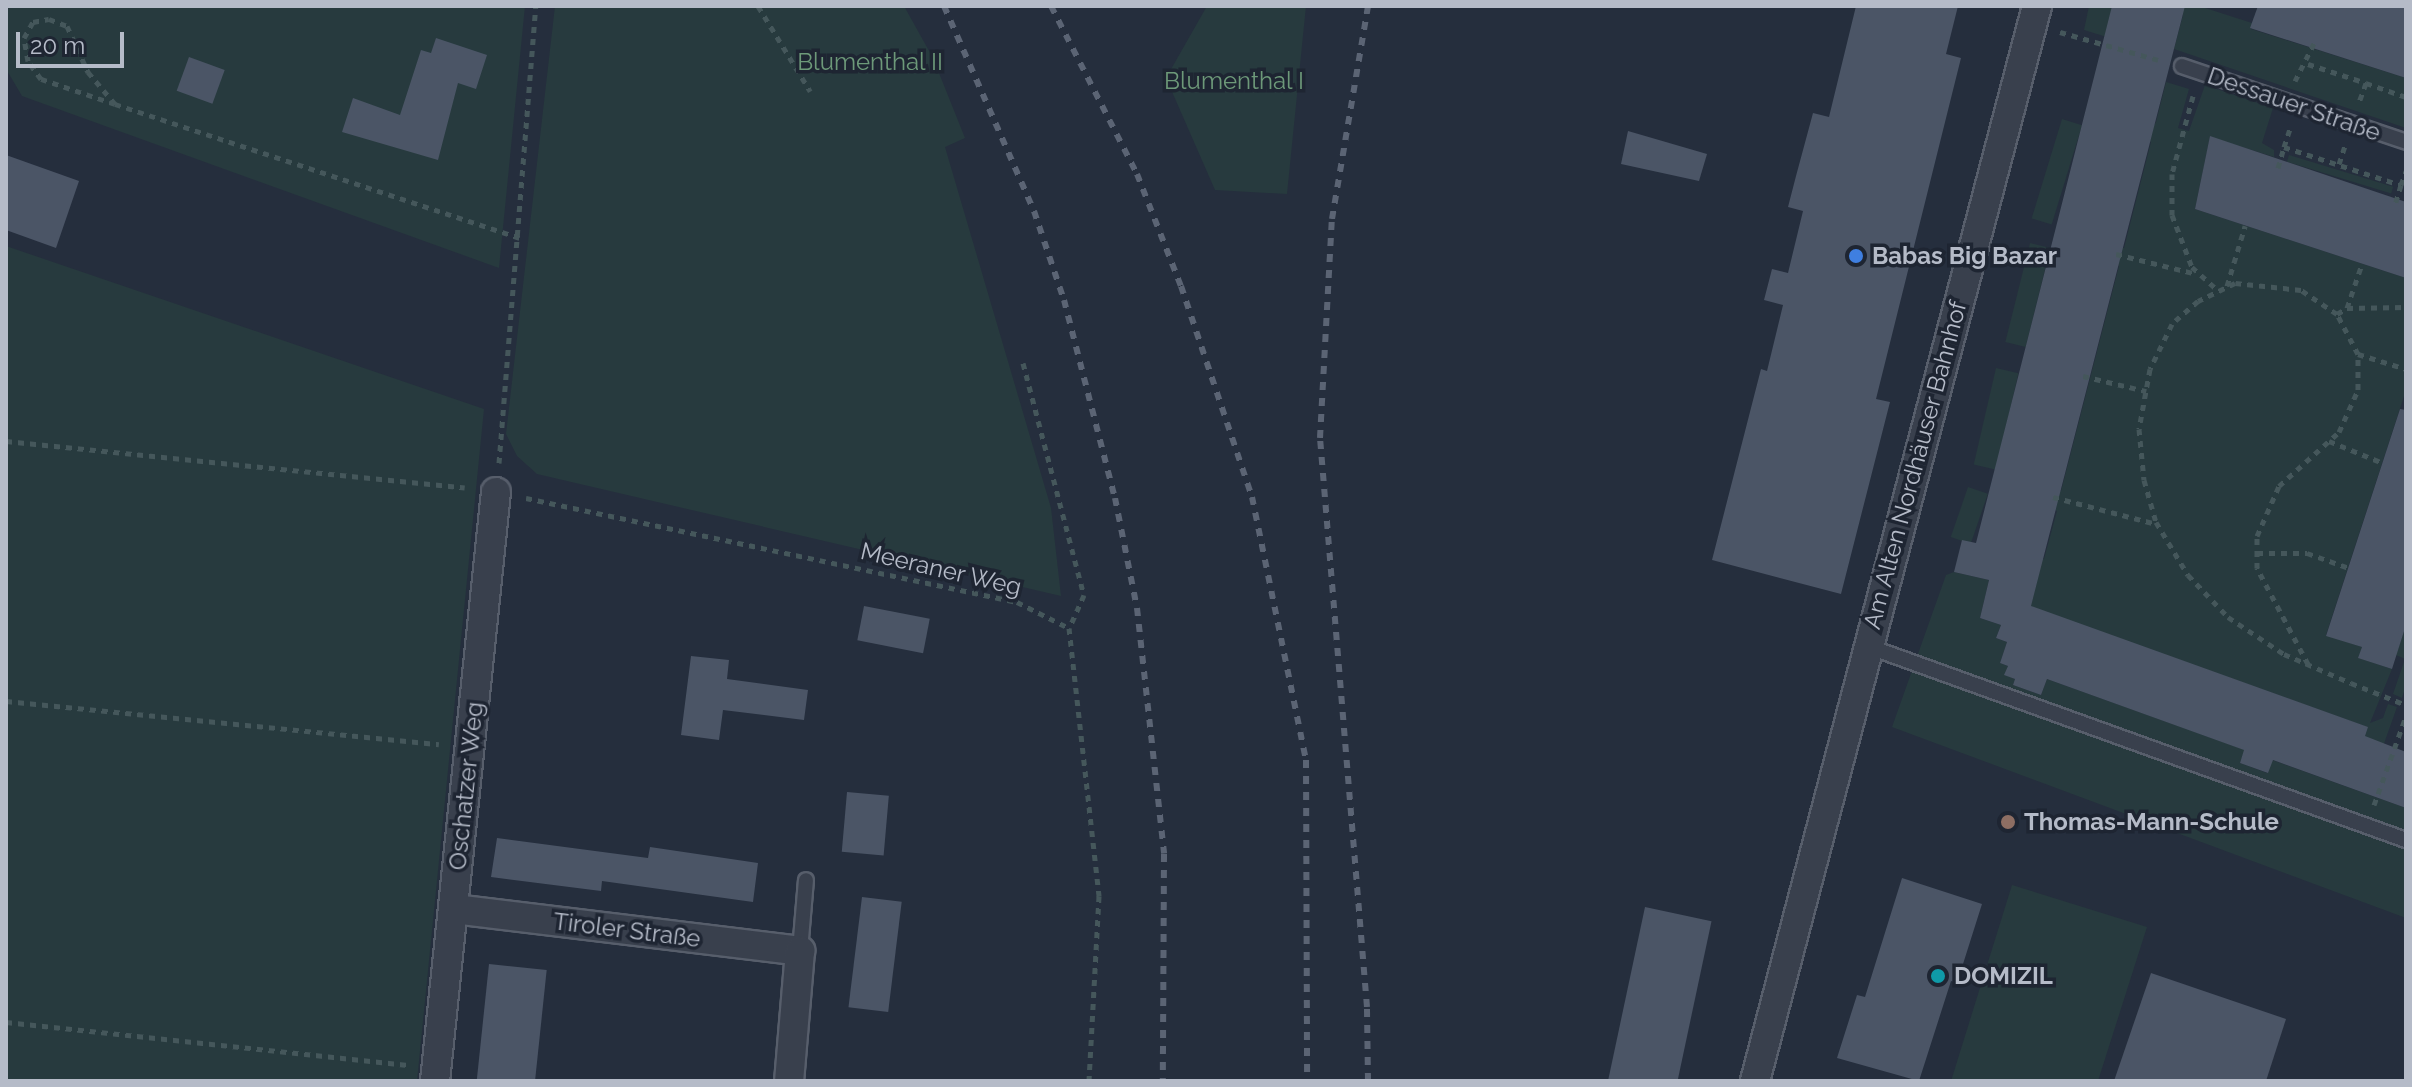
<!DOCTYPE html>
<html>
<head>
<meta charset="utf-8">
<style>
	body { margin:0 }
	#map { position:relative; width:2412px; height:1087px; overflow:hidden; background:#252e3d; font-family:Raleway,sans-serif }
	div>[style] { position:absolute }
	.green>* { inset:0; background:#273a3e; transform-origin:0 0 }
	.building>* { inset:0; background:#4b5566; transform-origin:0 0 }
	.path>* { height:5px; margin-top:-2.5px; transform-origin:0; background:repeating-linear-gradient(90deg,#45575b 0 6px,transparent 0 12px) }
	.roads { filter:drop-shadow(2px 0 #575e6b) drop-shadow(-2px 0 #575e6b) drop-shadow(0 2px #575e6b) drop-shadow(0 -2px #575e6b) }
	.service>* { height:14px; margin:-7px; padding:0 7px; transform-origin:7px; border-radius:7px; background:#39404d }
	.minor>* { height:28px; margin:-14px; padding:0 14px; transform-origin:14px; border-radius:14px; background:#39404d }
	.rail>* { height:6px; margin-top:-3px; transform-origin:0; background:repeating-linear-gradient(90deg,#5b6474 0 8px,transparent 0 16px) }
	.dots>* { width:22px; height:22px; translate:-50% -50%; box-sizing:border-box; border:4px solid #1e2532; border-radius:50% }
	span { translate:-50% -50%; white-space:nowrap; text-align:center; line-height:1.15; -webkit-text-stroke:7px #1e2532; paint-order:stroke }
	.park-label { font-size:24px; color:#6d9979 }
	.street-label { font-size:24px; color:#b5bbc8 }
	.poi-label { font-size:24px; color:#b5bbc8; font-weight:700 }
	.left { translate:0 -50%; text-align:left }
	.frame { position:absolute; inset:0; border:8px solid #b5bbc8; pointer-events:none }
	.scale { position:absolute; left:16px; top:32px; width:108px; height:36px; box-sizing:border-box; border:4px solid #b5bbc8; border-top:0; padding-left:10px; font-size:24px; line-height:28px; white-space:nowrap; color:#b5bbc8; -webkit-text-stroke:6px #1e2532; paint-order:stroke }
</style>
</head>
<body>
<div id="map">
	<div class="green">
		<div style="clip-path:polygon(6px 6px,525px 6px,499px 268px,22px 96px,6px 69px)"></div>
		<div style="clip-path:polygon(555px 6px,904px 6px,933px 58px,965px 138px,945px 147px,1051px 508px,1061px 596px,537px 474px,517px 456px,506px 434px)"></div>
		<div style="clip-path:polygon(1207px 6px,1306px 6px,1287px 194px,1215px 190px,1166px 78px)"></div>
		<div style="clip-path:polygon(2089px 6px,2112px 6px,2110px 38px,2084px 30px)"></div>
		<div style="clip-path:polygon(2176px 6px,2199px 6px,2252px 23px,2251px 29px,2406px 78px,2406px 128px,2174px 49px,2183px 15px)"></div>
		<div style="clip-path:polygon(2166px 82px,2189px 89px,2178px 128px,2189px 131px,2205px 85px,2273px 108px,2262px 143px,2274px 150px,2274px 157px,2210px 137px,2195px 209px,2406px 278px,2406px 390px,2326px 635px,2362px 647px,2359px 658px,2392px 669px,2370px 723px,2383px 718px,2388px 704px,2397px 707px,2370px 783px,2350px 777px,2367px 727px,2012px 600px,2023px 554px,2044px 559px,2057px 511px,2050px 508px,2055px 490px,2061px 491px,2119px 266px,2114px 263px,2118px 247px,2124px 248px,2151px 142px,2144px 140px,2156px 122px)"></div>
		<div style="left:2062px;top:119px;width:21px;height:104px;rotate:17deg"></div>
		<div style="left:2289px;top:155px;width:109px;height:7px;rotate:17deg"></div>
		<div style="left:2030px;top:243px;width:21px;height:102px;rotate:14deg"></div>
		<div style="clip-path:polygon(6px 246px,484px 409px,417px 1081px,6px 1081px)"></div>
		<div style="left:1996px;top:368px;width:23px;height:99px;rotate:13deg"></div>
		<div style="left:1968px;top:487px;width:21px;height:53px;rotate:19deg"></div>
		<div style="clip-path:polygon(1954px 572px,1989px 580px,1980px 618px,2001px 625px,1996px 638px,2007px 642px,2000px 663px,2008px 666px,2005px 675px,2015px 679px,2013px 685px,2041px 695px,2047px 679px,2245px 750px,2240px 763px,2267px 773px,2272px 760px,2406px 808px,2406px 918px,1892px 727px,1946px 575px)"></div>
		<div style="clip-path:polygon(2406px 625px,2406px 685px,2402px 698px,2393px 694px,2405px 659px,2396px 655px)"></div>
		<div style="clip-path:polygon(2012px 885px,2147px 927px,2098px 1081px,1951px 1081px)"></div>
	</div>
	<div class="building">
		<div style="clip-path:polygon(1856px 6px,1958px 6px,1946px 54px,1961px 58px,1876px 399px,1890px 402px,1841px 594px,1712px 560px,1761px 369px,1767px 371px,1783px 305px,1764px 300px,1772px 269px,1788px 273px,1803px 211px,1788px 207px,1796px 176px,1813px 113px,1829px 117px)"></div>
		<div style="clip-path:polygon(2112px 6px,2185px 6px,2031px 606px,2368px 727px,2365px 736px,2406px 752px,2406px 808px,2273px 760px,2268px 773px,2240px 763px,2244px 750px,2047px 679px,2041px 695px,2013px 685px,2015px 679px,2004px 675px,2008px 666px,2000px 663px,2007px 642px,1996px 638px,2001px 625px,1980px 618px,1989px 580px,1954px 572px,1962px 540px,1976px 543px)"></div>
		<div style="clip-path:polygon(2258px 6px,2406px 6px,2406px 78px,2250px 28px)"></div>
		<div style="clip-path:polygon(436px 38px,487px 55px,476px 89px,458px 83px,438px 160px,342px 132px,353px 98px,400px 115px,421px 50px,431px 53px)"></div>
		<div style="left:189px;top:57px;width:38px;height:36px;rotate:20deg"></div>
		<div style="clip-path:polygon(1628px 131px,1707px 154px,1699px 181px,1621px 164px)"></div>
		<div style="clip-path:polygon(2210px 136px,2406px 202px,2406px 278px,2195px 209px)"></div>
		<div style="clip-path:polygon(6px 155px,79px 181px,56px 248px,6px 230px)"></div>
		<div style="clip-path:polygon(2400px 409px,2406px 410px,2406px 625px,2392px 669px,2358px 658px,2362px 647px,2326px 636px)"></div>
		<div style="left:864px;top:606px;width:67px;height:35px;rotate:11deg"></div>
		<div style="clip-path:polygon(691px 656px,729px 660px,727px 679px,808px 690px,804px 720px,723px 710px,719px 740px,681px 735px)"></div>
		<div style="left:847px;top:792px;width:42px;height:60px;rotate:5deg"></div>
		<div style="clip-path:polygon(497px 838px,648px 858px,650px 847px,758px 863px,753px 902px,602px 881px,601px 891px,491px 877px)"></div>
		<div style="clip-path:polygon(1902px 878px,1982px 904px,1957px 983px,1951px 981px,1919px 1081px,1837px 1058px,1857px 995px,1865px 997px)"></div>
		<div style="left:862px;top:897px;width:40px;height:111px;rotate:7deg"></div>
		<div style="left:1645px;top:907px;width:68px;height:178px;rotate:12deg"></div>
		<div style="left:489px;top:964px;width:58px;height:118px;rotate:6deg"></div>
		<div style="clip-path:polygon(2151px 973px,2286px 1019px,2266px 1081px,2114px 1081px)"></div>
	</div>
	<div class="path">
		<div style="left:758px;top:6px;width:100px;rotate:58.5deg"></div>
		<div style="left:2060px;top:32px;width:102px;rotate:15.9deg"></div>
		<div style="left:2308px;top:64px;width:61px;rotate:18.1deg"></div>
		<div style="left:2366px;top:83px;width:20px;rotate:110deg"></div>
		<div style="left:2295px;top:81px;width:45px;rotate:-63.4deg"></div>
		<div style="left:2366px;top:83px;width:42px;rotate:19.3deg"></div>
		<div style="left:2193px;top:96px;width:81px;rotate:105.1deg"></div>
		<div style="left:2172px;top:174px;width:41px;rotate:90deg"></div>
		<div style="left:2172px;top:215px;width:56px;rotate:69deg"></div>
		<div style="left:2192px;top:267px;width:36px;rotate:42deg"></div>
		<div style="left:115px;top:104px;width:78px;rotate:-161.3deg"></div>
		<div style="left:41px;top:79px;width:22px;rotate:-126deg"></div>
		<div style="left:28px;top:61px;width:23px;rotate:-100deg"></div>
		<div style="left:24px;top:38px;width:18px;rotate:-61deg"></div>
		<div style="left:33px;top:22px;width:16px;rotate:-11deg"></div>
		<div style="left:49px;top:19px;width:19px;rotate:21deg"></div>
		<div style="left:67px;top:26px;width:51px;rotate:65.5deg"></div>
		<div style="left:88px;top:72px;width:42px;rotate:49.8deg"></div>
		<div style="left:115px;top:104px;width:426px;rotate:18.3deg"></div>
		<div style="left:2284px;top:147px;width:19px;rotate:-72deg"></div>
		<div style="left:2339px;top:164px;width:19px;rotate:-72deg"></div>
		<div style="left:2278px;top:168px;width:22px;rotate:-74deg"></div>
		<div style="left:2284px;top:147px;width:123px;rotate:18deg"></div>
		<div style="left:2401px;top:185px;width:21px;rotate:107deg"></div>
		<div style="left:2401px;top:185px;width:15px;rotate:-70deg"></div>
		<div style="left:2116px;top:254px;width:83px;rotate:13.9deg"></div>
		<div style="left:2227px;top:286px;width:63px;rotate:-73.3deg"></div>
		<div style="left:2347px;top:308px;width:59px;rotate:-1deg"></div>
		<div style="left:2337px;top:314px;width:12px;rotate:-31deg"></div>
		<div style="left:2347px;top:308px;width:46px;rotate:-71.2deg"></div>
		<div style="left:2358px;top:354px;width:50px;rotate:17.4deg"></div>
		<div style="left:1023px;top:363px;width:240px;rotate:75.3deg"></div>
		<div style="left:1084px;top:595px;width:36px;rotate:114deg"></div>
		<div style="left:2083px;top:376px;width:65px;rotate:13.4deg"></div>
		<div style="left:6px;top:441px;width:461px;rotate:5.8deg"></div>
		<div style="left:2329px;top:441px;width:58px;rotate:22.2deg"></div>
		<div style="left:499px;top:463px;width:458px;rotate:-85.4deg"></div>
		<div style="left:2053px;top:497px;width:107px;rotate:14.6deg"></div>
		<div style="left:526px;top:498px;width:502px;rotate:11.96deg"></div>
		<div style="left:1017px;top:602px;width:58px;rotate:26.6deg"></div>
		<div style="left:1069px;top:628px;width:270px;rotate:83.6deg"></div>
		<div style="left:1099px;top:896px;width:185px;rotate:93.1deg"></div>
		<div style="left:2257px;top:553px;width:50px"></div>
		<div style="left:2307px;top:553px;width:45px;rotate:19.7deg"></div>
		<div style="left:2308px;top:664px;width:109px;rotate:-118deg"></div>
		<div style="left:2257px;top:568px;width:32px;rotate:-90deg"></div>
		<div style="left:2257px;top:536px;width:55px;rotate:-66.3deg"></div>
		<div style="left:2279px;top:486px;width:81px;rotate:-42deg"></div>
		<div style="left:2339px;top:432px;width:46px;rotate:-65.7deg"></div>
		<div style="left:2358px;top:390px;width:36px;rotate:-90deg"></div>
		<div style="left:2358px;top:354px;width:45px;rotate:-117.7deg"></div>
		<div style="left:2337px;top:314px;width:43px;rotate:-146.3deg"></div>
		<div style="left:2301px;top:290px;width:66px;rotate:-173.9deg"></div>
		<div style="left:2235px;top:283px;width:41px;rotate:154.1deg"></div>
		<div style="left:2198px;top:301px;width:35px;rotate:139deg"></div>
		<div style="left:2172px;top:324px;width:50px;rotate:116.1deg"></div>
		<div style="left:2150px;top:369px;width:61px;rotate:100.4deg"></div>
		<div style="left:2139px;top:429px;width:51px;rotate:84.4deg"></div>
		<div style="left:2144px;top:480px;width:44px;rotate:74.1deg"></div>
		<div style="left:2156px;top:522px;width:62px;rotate:58.9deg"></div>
		<div style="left:2188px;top:575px;width:58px;rotate:46.4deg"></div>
		<div style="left:2228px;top:617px;width:67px;rotate:33.5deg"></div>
		<div style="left:2284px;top:654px;width:73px;rotate:23.4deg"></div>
		<div style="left:2351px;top:683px;width:59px;rotate:21.8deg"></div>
		<div style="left:6px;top:701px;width:435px;rotate:5.7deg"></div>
		<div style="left:2374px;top:805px;width:95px;rotate:-70.2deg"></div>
		<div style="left:6px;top:1022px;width:404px;rotate:6.1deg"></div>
	</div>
	<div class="roads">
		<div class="service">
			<div style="left:2182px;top:66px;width:237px;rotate:18.7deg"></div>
			<div style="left:1867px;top:646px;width:573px;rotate:19.8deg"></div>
			<div style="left:800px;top:951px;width:71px;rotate:-85.2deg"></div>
		</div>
		<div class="minor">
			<div style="left:454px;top:909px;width:349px;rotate:6.9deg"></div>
			<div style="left:800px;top:951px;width:130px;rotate:94.8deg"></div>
			<div style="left:435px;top:1081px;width:592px;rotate:-84.09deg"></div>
			<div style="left:1755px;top:1081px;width:1111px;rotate:-75.3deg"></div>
		</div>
	</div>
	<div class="rail">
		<div style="left:944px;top:6px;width:224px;rotate:66.3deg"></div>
		<div style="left:1034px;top:211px;width:94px;rotate:71.4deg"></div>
		<div style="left:1064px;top:300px;width:204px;rotate:75.6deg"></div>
		<div style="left:1115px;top:498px;width:112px;rotate:78.7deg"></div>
		<div style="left:1137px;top:608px;width:247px;rotate:83.7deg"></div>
		<div style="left:1164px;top:854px;width:227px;rotate:90.3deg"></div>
		<div style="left:1051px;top:6px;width:189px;rotate:62.9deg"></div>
		<div style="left:1137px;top:174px;width:120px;rotate:68.6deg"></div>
		<div style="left:1181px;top:286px;width:223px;rotate:71.4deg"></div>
		<div style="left:1252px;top:497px;width:268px;rotate:78.4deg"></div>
		<div style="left:1306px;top:760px;width:321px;rotate:89.8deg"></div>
		<div style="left:1368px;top:1081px;width:74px;rotate:-90.8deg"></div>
		<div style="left:1367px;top:1007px;width:571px;rotate:-94.72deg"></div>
		<div style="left:1320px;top:438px;width:219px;rotate:-86.9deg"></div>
		<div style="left:1332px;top:219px;width:216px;rotate:-80.4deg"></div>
	</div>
	<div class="dots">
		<div style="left:1856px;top:256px;background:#3f7fe0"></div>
		<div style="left:2008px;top:822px;background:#8d6e63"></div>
		<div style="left:1938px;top:976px;background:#0f9aa8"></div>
	</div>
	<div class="park-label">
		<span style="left:870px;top:62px">Blumenthal II</span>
		<span style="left:1234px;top:81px">Blumenthal I</span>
	</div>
	<div class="street-label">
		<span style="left:2294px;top:104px;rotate:19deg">Dessauer Straße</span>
		<span style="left:1915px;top:465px;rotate:-75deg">Am Alten Nordhäuser Bahnhof</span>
		<span style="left:941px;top:569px;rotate:13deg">Meeraner Weg</span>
		<span style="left:466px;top:786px;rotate:-84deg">Oschatzer Weg</span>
		<span style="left:627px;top:930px;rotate:7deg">Tiroler Straße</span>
	</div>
	<div class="poi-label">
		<span class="left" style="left:1872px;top:256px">Babas Big Bazar</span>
		<span class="left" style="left:2024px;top:822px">Thomas-Mann-Schule</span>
		<span class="left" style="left:1954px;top:976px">DOMIZIL</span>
	</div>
	<div class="frame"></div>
	<div class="scale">20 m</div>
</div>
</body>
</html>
